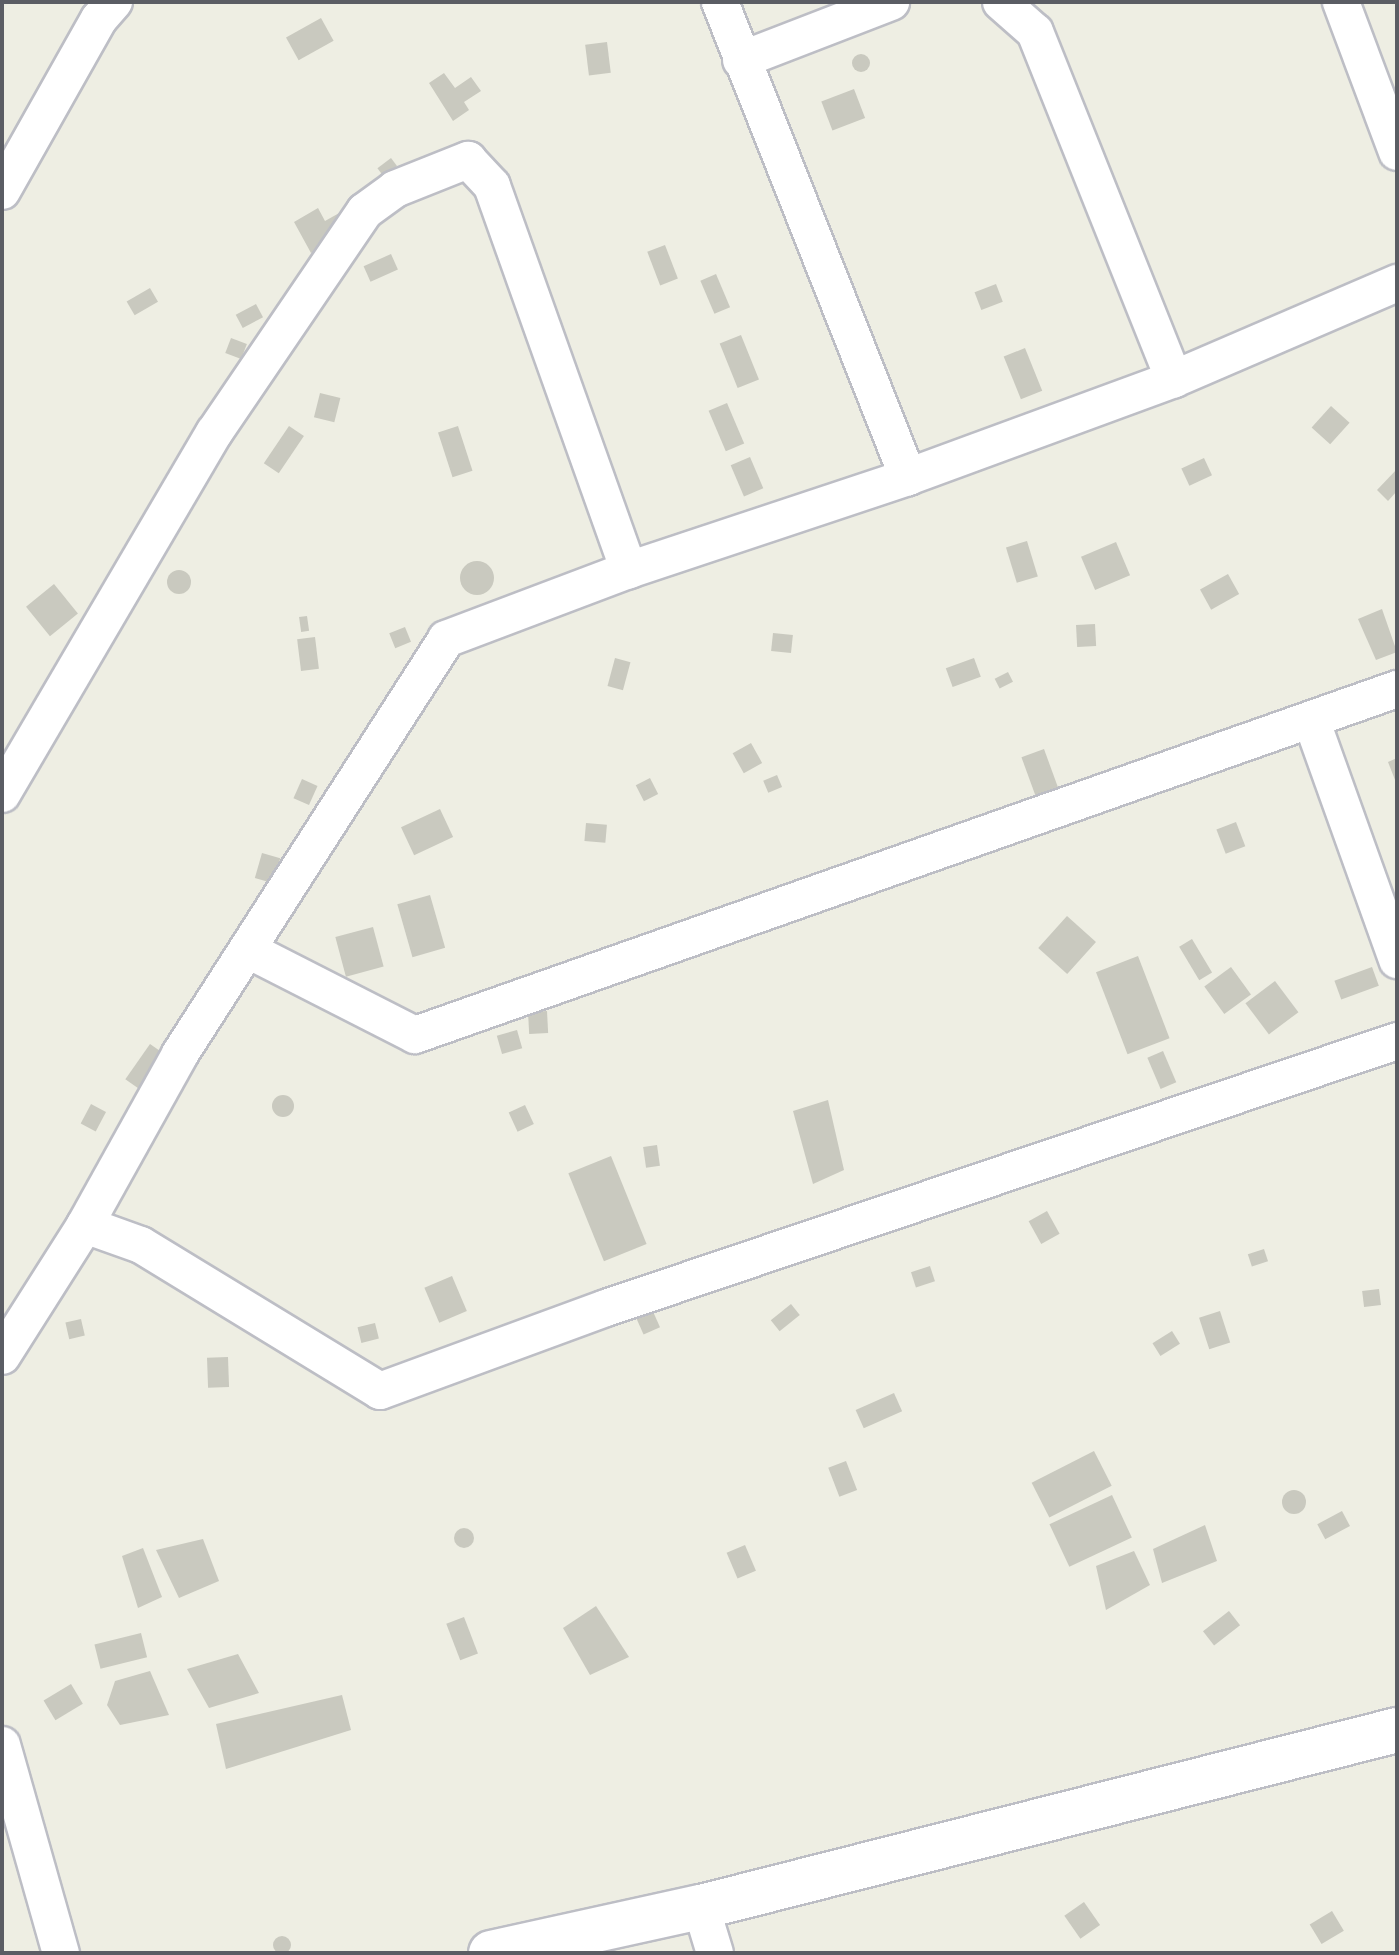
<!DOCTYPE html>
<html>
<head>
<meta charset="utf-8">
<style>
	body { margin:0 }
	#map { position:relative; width:1399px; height:1955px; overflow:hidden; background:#eeeee3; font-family:"Work Sans",sans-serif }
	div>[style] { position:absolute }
	.building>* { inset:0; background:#c9c9bf; transform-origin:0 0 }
	.round { border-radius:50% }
	.roads { filter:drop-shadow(2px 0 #bdbec5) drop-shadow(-2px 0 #bdbec5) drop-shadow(0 2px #bdbec5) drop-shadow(0 -2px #bdbec5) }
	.street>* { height:36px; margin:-18px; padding:0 18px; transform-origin:18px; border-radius:18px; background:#fff }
	.secondary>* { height:44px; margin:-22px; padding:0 22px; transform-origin:22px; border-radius:22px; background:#fff }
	span { translate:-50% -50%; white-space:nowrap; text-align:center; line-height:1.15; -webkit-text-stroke:7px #fff; paint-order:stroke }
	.frame { position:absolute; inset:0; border:4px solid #5b5d64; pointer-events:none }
</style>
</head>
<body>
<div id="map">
	<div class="building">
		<div style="left:321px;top:18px;width:26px;height:40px;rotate:61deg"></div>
		<div style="left:607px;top:42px;width:31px;height:22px;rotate:83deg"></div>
		<div class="round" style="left:852px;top:54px;width:18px;height:18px"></div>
		<div style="clip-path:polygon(444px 73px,455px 88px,471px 77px,481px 91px,464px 102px,469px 110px,453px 121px,429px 83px)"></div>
		<div style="left:854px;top:89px;width:31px;height:35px;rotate:69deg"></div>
		<div style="left:391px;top:158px;width:10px;height:17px;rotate:53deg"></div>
		<div style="clip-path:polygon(318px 208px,325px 221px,341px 212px,351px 230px,311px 253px,294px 222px)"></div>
		<div style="left:665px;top:245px;width:36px;height:19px;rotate:69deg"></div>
		<div style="left:391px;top:254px;width:17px;height:30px;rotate:66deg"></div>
		<div style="left:716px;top:274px;width:36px;height:17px;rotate:67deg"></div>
		<div style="left:996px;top:284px;width:19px;height:23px;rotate:69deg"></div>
		<div style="left:150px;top:288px;width:16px;height:27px;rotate:60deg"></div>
		<div style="left:256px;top:304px;width:15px;height:23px;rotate:62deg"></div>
		<div style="left:741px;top:335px;width:48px;height:23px;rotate:68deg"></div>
		<div style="left:231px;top:338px;width:17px;height:16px;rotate:21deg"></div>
		<div style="left:1025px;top:348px;width:46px;height:23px;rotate:68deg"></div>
		<div style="left:320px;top:393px;width:21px;height:25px;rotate:14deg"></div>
		<div style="left:727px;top:403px;width:44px;height:20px;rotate:67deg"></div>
		<div style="left:1331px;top:406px;width:25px;height:29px;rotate:42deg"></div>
		<div style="left:289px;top:426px;width:18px;height:45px;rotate:34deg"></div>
		<div style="left:458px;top:426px;width:47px;height:21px;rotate:72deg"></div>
		<div style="left:750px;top:457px;width:34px;height:21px;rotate:67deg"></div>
		<div style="left:1204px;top:458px;width:19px;height:25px;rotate:65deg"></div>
		<div style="clip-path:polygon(1397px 469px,1397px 491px,1388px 501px,1377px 490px)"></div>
		<div style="left:1027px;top:541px;width:37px;height:22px;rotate:73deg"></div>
		<div style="left:1116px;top:542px;width:36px;height:38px;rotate:67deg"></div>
		<div class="round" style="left:460px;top:561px;width:34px;height:34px"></div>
		<div class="round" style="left:167px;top:570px;width:24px;height:24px"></div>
		<div style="left:1228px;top:574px;width:23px;height:32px;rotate:61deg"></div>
		<div style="left:54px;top:584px;width:38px;height:36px;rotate:51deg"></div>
		<div style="clip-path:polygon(1382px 609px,1397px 652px,1376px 660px,1358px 619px)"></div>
		<div style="left:307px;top:616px;width:15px;height:8px;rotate:82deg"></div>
		<div style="left:1095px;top:624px;width:22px;height:19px;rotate:87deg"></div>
		<div style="left:405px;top:627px;width:16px;height:17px;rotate:68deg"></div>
		<div style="left:773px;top:633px;width:20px;height:18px;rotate:6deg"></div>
		<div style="left:315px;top:637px;width:32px;height:18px;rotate:83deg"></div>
		<div style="left:615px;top:658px;width:16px;height:29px;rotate:15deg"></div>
		<div style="left:974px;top:658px;width:20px;height:30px;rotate:70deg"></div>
		<div style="left:1008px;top:672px;width:11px;height:15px;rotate:63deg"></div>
		<div style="left:751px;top:743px;width:23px;height:21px;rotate:61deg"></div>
		<div style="left:1044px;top:749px;width:44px;height:24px;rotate:70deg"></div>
		<div style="clip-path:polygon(1397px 758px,1397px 785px,1388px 762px)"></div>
		<div style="left:777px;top:775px;width:13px;height:15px;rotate:67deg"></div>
		<div style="left:650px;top:778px;width:18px;height:16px;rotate:63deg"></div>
		<div style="left:302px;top:779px;width:17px;height:21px;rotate:24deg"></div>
		<div style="left:440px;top:809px;width:31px;height:43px;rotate:65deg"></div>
		<div style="left:1236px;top:822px;width:26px;height:21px;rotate:69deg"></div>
		<div style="left:586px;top:823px;width:21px;height:18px;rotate:5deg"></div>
		<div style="left:262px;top:853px;width:19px;height:26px;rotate:16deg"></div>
		<div style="left:430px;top:895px;width:55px;height:34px;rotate:74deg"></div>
		<div style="left:1067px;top:916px;width:39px;height:43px;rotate:42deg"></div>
		<div style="left:373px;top:927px;width:41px;height:39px;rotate:75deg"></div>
		<div style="left:1192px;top:939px;width:39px;height:15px;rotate:59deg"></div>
		<div style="left:1138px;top:956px;width:88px;height:45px;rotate:69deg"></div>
		<div style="left:1231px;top:967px;width:34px;height:33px;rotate:54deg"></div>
		<div style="left:1372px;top:967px;width:20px;height:40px;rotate:70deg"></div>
		<div style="left:1275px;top:981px;width:39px;height:37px;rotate:53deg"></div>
		<div style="left:547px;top:1011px;width:22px;height:19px;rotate:87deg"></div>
		<div style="left:517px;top:1030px;width:19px;height:21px;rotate:74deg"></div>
		<div style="left:150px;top:1044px;width:21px;height:43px;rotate:35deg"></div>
		<div style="left:1163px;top:1051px;width:34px;height:17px;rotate:67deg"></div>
		<div class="round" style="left:272px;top:1095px;width:22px;height:22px"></div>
		<div style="clip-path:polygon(828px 1100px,844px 1170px,813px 1184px,793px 1111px)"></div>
		<div style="left:91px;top:1104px;width:17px;height:22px;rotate:28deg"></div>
		<div style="left:525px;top:1105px;width:21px;height:18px;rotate:65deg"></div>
		<div style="left:657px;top:1145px;width:21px;height:14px;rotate:82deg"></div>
		<div style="left:611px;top:1156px;width:95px;height:46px;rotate:68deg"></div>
		<div style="left:1047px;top:1211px;width:26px;height:21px;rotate:61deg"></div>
		<div style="left:1264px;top:1249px;width:13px;height:17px;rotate:72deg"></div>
		<div style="left:930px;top:1266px;width:16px;height:20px;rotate:72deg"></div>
		<div style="left:452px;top:1276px;width:38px;height:30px;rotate:67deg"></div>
		<div style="left:1379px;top:1289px;width:16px;height:17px;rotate:83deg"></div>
		<div style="left:647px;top:1298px;width:32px;height:18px;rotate:66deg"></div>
		<div style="left:791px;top:1304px;width:14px;height:26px;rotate:51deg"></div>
		<div style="left:1220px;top:1311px;width:33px;height:22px;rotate:72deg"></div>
		<div style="left:81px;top:1319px;width:17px;height:16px;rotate:77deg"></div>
		<div style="left:375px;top:1323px;width:16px;height:18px;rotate:76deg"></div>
		<div style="left:1172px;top:1331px;width:15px;height:23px;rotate:58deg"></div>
		<div style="left:228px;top:1357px;width:30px;height:21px;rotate:88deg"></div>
		<div style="left:894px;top:1393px;width:20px;height:42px;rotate:66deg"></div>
		<div style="left:1094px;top:1451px;width:39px;height:70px;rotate:63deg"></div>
		<div style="left:846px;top:1461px;width:31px;height:19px;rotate:69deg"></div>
		<div class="round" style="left:1282px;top:1490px;width:24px;height:24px"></div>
		<div style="left:1112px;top:1495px;width:47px;height:69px;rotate:65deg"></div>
		<div style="left:1342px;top:1511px;width:17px;height:28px;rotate:62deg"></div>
		<div style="clip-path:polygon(1205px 1525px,1217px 1561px,1162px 1583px,1153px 1549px)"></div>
		<div class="round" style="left:454px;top:1528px;width:20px;height:20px"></div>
		<div style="clip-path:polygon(203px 1539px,219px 1581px,179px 1598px,156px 1550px)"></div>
		<div style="left:745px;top:1545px;width:28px;height:20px;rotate:67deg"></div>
		<div style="clip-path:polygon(143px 1548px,162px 1597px,138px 1608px,122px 1556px)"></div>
		<div style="clip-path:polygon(1134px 1551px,1150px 1585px,1106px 1610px,1096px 1566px)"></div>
		<div style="clip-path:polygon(596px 1606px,629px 1657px,590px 1675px,563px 1628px)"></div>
		<div style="left:1229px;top:1611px;width:18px;height:33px;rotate:52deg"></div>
		<div style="left:464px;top:1617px;width:39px;height:19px;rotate:69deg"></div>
		<div style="left:141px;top:1633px;width:25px;height:48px;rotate:76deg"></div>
		<div style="clip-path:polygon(238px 1654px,259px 1693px,209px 1708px,187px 1669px)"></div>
		<div style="clip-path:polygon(150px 1671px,169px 1715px,120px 1725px,107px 1705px,115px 1681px)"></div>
		<div style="left:71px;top:1684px;width:23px;height:32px;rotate:59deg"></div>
		<div style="clip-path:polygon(342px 1695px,351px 1730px,226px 1769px,216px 1724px)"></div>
		<div style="left:1084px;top:1902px;width:28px;height:24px;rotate:55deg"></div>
		<div style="left:1332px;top:1911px;width:23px;height:26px;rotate:59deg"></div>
		<div class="round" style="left:273px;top:1936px;width:18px;height:18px"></div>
	</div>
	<div class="roads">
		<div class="street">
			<div style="left:720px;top:2px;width:511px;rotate:68.41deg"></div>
			<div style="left:1001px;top:2px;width:45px;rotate:41.4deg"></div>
			<div style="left:1035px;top:32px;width:374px;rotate:68.2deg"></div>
			<div style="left:1341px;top:2px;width:160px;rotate:69.5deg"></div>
			<div style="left:741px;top:60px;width:161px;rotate:-21.1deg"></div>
			<div style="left:2px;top:191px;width:197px;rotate:-60.6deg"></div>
			<div style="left:99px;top:19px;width:23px;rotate:-49deg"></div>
			<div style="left:1312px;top:722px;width:253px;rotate:70.3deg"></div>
			<div style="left:2px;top:794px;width:419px;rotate:-59.6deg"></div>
			<div style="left:214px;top:433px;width:268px;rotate:-55.8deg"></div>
			<div style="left:365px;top:211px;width:37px;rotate:-36deg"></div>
			<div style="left:395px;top:189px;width:79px;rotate:-21.7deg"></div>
			<div style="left:468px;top:160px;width:35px;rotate:47deg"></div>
			<div style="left:492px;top:186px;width:408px;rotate:70.4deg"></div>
			<div style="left:248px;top:950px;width:187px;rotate:27deg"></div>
			<div style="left:415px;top:1035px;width:1041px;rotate:-19.41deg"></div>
			<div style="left:85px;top:1225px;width:59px;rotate:19.7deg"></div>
			<div style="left:141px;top:1245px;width:280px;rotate:31.4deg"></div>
			<div style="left:380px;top:1391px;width:241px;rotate:-20.2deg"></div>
			<div style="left:606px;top:1308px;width:835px;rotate:-18.65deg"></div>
			<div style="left:2px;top:1356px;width:155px;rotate:-57.6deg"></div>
			<div style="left:85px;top:1225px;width:196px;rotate:-60.9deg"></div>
			<div style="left:180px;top:1054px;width:493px;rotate:-57.3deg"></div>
			<div style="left:446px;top:639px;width:196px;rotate:-20.7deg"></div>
			<div style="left:629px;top:570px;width:294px;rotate:-18.4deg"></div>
			<div style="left:908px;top:477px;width:283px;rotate:-20.2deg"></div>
			<div style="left:1174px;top:379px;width:243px;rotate:-23.3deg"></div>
			<div style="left:2px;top:1745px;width:216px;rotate:74.2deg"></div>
			<div style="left:701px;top:1907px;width:48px;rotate:73.1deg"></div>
		</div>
		<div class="secondary">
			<div style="left:491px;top:1953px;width:215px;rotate:-12.4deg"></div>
			<div style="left:701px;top:1907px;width:718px;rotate:-14.27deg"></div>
		</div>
	</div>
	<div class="frame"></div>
</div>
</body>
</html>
